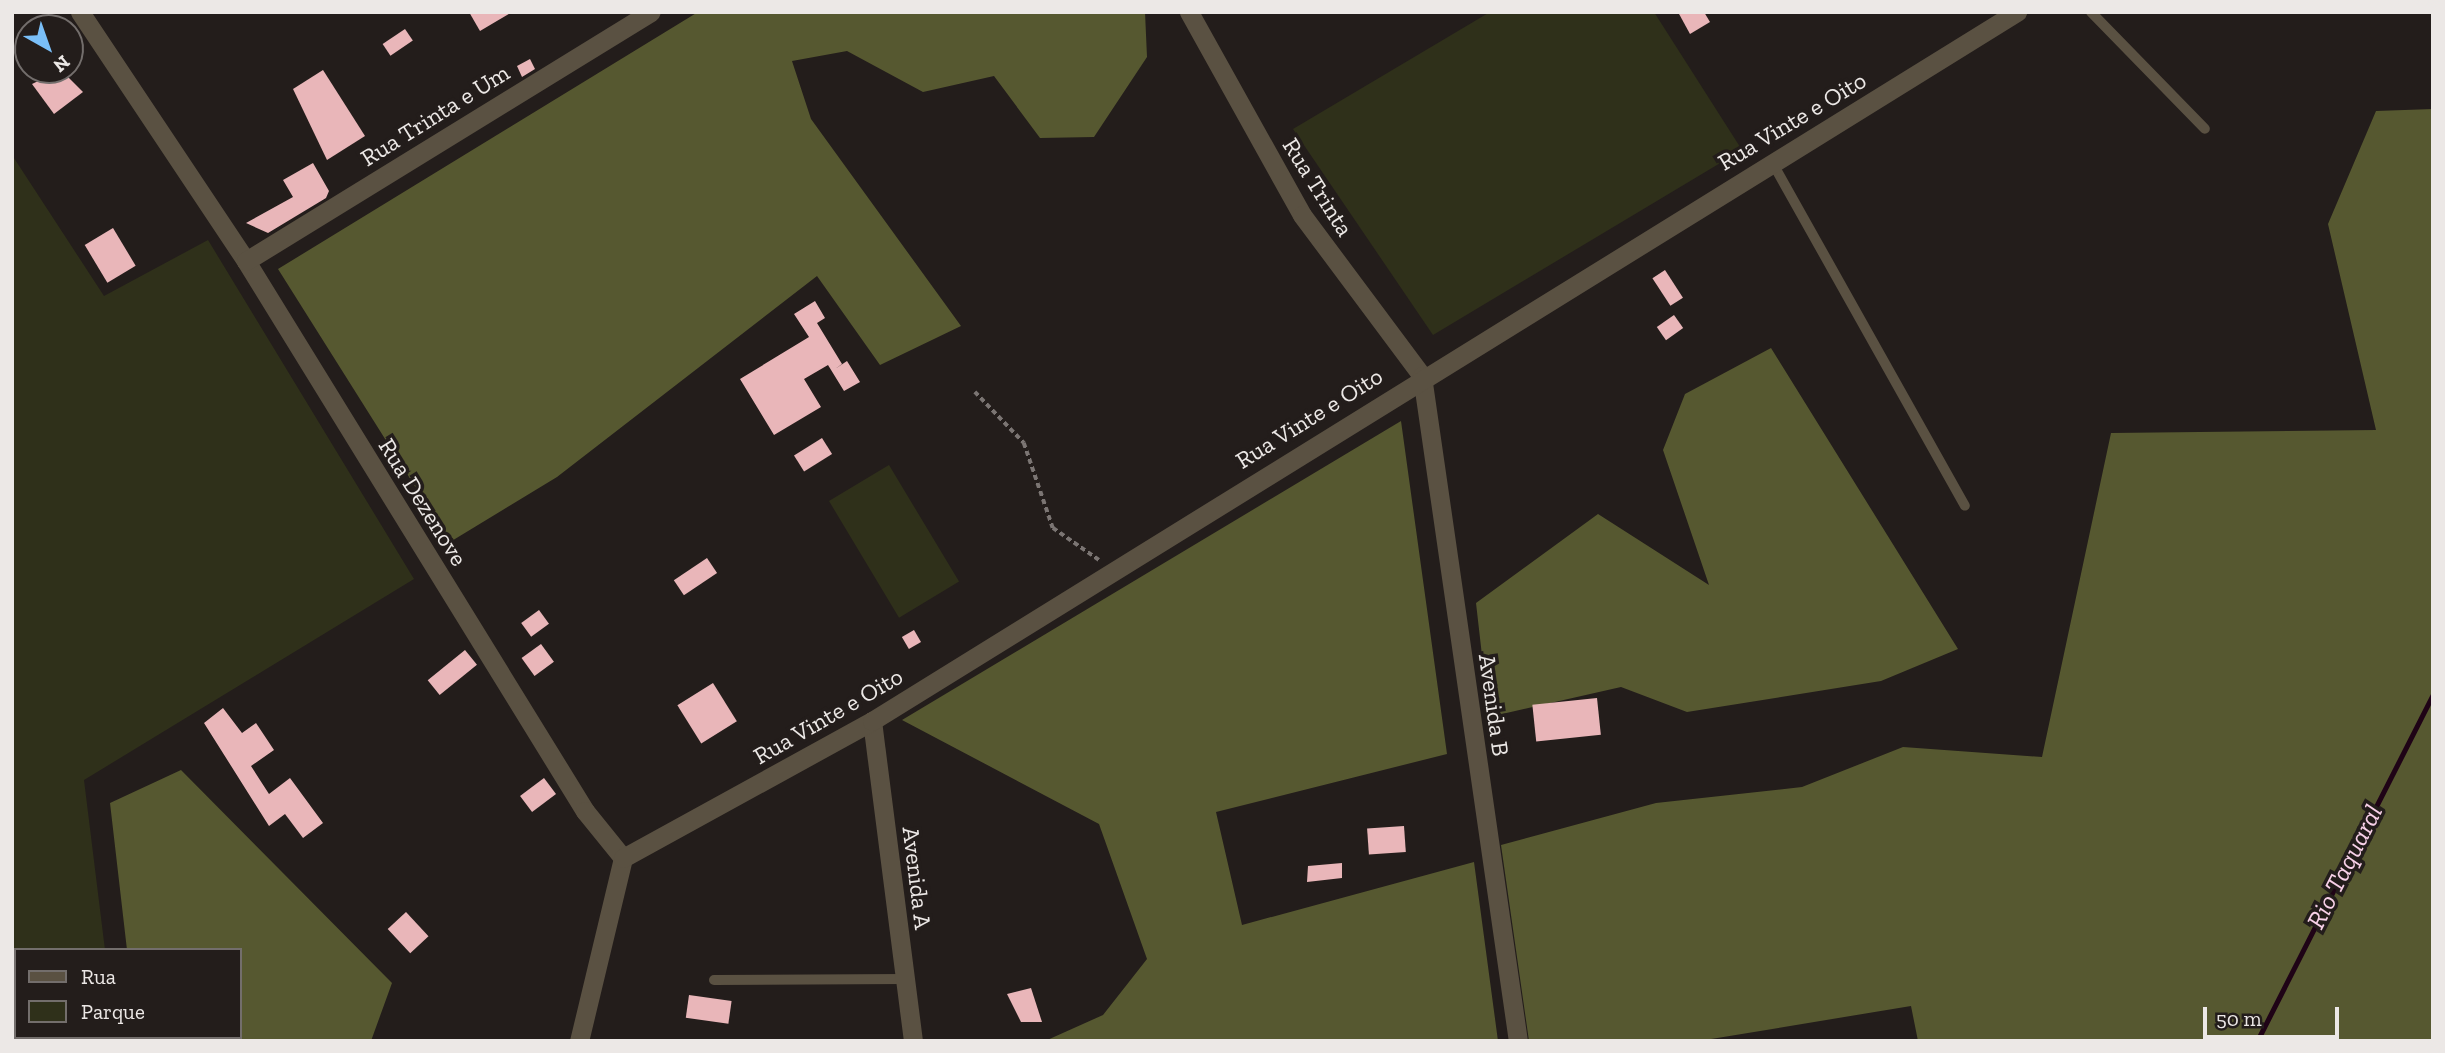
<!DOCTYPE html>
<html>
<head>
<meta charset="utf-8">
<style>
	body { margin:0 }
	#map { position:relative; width:2445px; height:1053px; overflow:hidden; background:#231d1b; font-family:"Zilla Slab",serif }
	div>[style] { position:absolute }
	.green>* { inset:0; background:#2f301a; transform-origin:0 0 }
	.forest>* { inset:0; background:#565830 }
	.stream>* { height:5px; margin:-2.5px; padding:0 2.5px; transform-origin:2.5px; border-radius:2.5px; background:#1f0316 }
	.building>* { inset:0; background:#e9b6b9; transform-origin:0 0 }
	.path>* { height:3.5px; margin-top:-1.75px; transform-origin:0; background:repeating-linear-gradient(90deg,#7b7573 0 5px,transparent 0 8.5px) }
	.lane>* { height:10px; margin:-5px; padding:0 5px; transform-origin:5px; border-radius:5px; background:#5a5142 }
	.street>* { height:19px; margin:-9.5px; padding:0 9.5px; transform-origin:9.5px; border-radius:9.5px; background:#5a5142 }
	span { translate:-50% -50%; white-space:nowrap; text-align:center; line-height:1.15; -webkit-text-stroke:7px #231d1b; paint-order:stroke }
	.street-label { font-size:24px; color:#ece8e6 }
	.water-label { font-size:26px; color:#f8d1e8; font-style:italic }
	.frame { position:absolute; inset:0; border:14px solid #ece8e6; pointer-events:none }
	.legend { position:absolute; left:14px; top:948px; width:228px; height:91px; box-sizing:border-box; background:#231d1b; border:2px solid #736e6c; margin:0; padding:9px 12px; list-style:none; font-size:21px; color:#ece8e6 }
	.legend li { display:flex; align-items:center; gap:14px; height:35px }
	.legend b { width:35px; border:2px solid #736e6c }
	.north { position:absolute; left:14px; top:14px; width:70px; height:70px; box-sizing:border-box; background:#231d1b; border:2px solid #736e6c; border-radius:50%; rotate:140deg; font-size:19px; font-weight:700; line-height:28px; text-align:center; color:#ece8e6 }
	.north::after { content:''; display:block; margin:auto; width:24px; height:32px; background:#7abff8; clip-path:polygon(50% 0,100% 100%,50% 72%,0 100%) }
	.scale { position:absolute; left:2203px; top:1007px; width:136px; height:32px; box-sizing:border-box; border:4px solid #ece8e6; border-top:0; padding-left:9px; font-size:21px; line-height:24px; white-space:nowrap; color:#ece8e6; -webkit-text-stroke:5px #231d1b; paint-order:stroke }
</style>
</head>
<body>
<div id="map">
	<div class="green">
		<div style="clip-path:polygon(1490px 12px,1654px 12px,1742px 150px,1433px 335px,1293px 129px)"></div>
		<div style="clip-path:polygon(12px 155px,104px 296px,208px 240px,414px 579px,84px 780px,105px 950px,16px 950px,16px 1037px,117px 1041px,12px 1041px)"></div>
		<div style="left:889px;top:465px;width:136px;height:70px;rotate:59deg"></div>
	</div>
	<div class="forest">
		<div style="clip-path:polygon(698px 12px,1145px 12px,1147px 57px,1094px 137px,1040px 138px,994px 76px,923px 92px,847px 51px,792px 61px,811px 119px,961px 326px,880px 365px,817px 276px,557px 477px,450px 542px,278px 269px)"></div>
		<div style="clip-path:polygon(2433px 109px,2433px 1041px,1918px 1041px,1911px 1006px,1699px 1041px,1529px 1041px,1501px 845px,1656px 803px,1802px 787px,1903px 747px,2042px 757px,2111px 433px,2376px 430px,2328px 224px,2376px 111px)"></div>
		<div style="clip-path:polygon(1771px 348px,1958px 649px,1881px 681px,1687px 712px,1621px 687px,1489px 717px,1476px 603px,1598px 514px,1709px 585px,1663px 450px,1685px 394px)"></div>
		<div style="clip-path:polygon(1401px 421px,1447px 754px,1216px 812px,1242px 925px,1474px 862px,1498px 1041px,1045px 1041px,1103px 1015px,1147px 959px,1099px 824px,902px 720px)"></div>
		<div style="clip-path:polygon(181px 770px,392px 983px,371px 1041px,138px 1041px,240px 1037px,240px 950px,127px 950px,110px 803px)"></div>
	</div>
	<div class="stream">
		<div style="left:2257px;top:1041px;width:389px;rotate:-63.1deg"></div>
	</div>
	<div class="building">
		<div style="clip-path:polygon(469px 12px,512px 12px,480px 31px)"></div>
		<div style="clip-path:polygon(1678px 12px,1704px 12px,1710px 22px,1690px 34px)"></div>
		<div style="left:405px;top:29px;width:14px;height:27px;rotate:56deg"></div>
		<div style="clip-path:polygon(530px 59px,535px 69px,522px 77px,517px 66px)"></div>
		<div style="clip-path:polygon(61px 70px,83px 92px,54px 114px,32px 84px)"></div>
		<div style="clip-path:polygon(323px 70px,365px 136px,327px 160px,293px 89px)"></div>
		<div style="clip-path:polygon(313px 163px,329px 191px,326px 198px,268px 233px,246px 223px,293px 197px,283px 180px)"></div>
		<div style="left:113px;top:228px;width:44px;height:33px;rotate:59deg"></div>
		<div style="left:1665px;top:270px;width:33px;height:15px;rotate:57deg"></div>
		<div style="clip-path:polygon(815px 301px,825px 318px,817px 323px,842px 364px,835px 369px,847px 361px,860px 382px,844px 391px,828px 365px,804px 379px,821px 407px,774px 435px,740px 379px,809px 337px,794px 314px)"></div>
		<div style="left:1674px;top:315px;width:16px;height:21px;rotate:55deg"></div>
		<div style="left:822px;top:438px;width:19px;height:33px;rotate:58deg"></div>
		<div style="left:707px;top:558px;width:18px;height:40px;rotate:56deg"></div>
		<div style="left:539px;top:610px;width:17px;height:22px;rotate:54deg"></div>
		<div style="left:914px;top:630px;width:14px;height:14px;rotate:60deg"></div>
		<div style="left:541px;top:644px;width:22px;height:24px;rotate:54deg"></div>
		<div style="left:465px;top:650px;width:19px;height:48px;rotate:51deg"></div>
		<div style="left:713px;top:683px;width:45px;height:42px;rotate:58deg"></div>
		<div style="left:1597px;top:698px;width:37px;height:65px;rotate:84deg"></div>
		<div style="clip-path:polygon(223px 708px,242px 733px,256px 723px,274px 750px,251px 766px,269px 794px,290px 778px,323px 823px,303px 838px,285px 814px,269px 826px,204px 723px)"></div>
		<div style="left:544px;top:778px;width:20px;height:30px;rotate:53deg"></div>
		<div style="left:1404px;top:826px;width:26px;height:37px;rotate:86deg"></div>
		<div style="clip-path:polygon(1342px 863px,1342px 878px,1307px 882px,1308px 866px)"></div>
		<div style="left:406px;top:912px;width:33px;height:25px;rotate:47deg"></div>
		<div style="clip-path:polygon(1031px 988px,1042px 1022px,1021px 1022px,1007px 994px)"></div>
		<div style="left:689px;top:995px;width:43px;height:23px;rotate:8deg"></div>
	</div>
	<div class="path">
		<div style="left:975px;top:392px;width:71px;rotate:46.1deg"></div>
		<div style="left:1024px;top:443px;width:90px;rotate:71.2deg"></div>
		<div style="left:1053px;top:528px;width:56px;rotate:34.8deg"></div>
	</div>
	<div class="lane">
		<div style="left:2091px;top:12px;width:163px;rotate:45.7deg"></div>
		<div style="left:1772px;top:162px;width:394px;rotate:60.7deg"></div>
		<div style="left:714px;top:980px;width:191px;rotate:-0.3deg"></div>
	</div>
	<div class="street">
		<div style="left:80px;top:12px;width:299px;rotate:56.3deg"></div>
		<div style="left:246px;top:261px;width:646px;rotate:58.35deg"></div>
		<div style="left:585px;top:811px;width:60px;rotate:51deg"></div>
		<div style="left:623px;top:858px;width:188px;rotate:103.5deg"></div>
		<div style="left:1189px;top:12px;width:232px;rotate:60.9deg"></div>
		<div style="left:1302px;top:215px;width:201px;rotate:53.3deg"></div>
		<div style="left:1422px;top:376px;width:672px;rotate:81.79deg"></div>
		<div style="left:246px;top:261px;width:475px;rotate:-31.6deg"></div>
		<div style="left:872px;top:721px;width:323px;rotate:82.7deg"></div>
		<div style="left:623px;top:858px;width:284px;rotate:-28.8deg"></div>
		<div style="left:872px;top:721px;width:1347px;rotate:-31.77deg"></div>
	</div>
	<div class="street-label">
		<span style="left:435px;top:115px;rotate:-32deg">Rua Trinta e Um</span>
		<span style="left:1792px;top:121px;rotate:-31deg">Rua Vinte e Oito</span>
		<span style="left:1318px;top:187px;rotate:58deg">Rua Trinta</span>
		<span style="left:1309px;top:418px;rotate:-32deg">Rua Vinte e Oito</span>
		<span style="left:423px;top:502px;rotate:58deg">Rua Dezenove</span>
		<span style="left:1494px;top:705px;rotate:82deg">Avenida B</span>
		<span style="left:828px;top:716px;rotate:-30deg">Rua Vinte e Oito</span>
		<span style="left:917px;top:878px;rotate:83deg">Avenida A</span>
	</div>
	<div class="water-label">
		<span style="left:2345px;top:867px;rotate:-63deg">Rio Taquaral</span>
	</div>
	<div class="frame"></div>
	<ul class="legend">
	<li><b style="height:9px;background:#5a5142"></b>Rua</li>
	<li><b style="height:19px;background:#2f301a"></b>Parque</li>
	</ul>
	<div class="north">N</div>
	<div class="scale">50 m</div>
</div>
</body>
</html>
